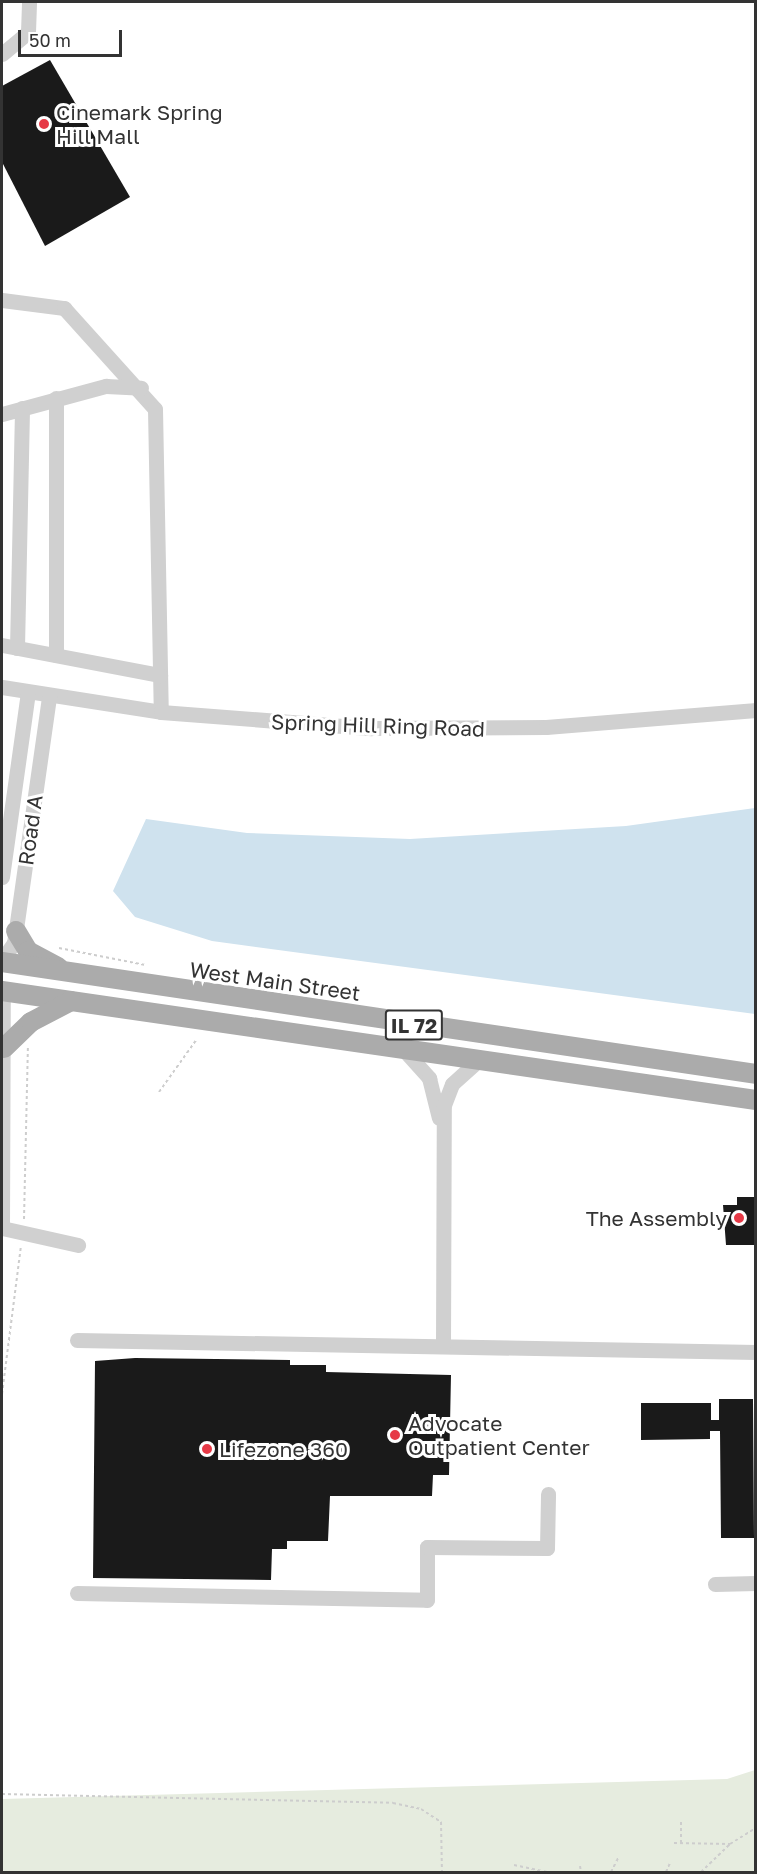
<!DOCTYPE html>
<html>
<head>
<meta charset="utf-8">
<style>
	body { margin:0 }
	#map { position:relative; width:757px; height:1874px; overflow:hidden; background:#fff; font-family:"Golos Text",sans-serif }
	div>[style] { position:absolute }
	.green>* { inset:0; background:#e6ecdf }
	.water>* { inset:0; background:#cfe2ee }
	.building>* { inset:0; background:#1a1a1a }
	.path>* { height:2px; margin-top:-1px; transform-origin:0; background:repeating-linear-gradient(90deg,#cdcdcd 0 3px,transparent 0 6px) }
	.minor>* { height:15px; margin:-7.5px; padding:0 7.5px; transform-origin:7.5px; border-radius:7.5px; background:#d0d0d0 }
	.major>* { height:20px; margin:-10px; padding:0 10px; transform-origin:10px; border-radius:10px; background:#ababab }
	.dots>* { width:16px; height:16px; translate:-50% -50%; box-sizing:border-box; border:3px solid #fff; border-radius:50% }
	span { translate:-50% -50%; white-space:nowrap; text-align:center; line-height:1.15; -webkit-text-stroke:6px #fff; paint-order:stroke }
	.shield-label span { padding:2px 4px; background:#fff; border:2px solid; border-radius:4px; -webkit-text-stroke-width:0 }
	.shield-label { font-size:20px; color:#333; font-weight:700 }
	.poi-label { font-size:21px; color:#333 }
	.left { translate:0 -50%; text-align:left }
	.right { translate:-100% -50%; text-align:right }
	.street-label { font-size:21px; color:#333 }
	.frame { position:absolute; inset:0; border:3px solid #333; pointer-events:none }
	.scale { position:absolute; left:18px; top:30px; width:104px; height:27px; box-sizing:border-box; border:3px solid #333; border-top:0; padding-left:8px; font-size:18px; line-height:21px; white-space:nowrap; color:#333; -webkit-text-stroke:4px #fff; paint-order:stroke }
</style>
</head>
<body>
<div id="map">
	<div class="green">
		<div style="clip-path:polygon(755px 1770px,755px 1872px,2px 1872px,2px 1799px,727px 1779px)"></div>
	</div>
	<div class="water">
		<div style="clip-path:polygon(755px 808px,755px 1014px,212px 941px,135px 917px,113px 891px,146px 819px,247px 833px,410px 839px,626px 826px)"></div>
	</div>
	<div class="building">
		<div style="clip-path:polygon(50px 60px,130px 197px,45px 246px,2px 162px,2px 86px)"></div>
		<div style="clip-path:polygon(737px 1197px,756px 1197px,756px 1245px,726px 1245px,723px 1205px,737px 1205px)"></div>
		<div style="clip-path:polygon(135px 1358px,290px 1360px,290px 1365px,326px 1365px,326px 1372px,451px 1375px,449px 1475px,433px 1475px,432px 1496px,330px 1496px,328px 1541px,287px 1541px,287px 1549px,272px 1549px,271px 1580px,93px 1578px,95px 1361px)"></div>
		<div style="clip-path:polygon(719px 1399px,753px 1399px,754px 1538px,721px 1538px,720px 1431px,710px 1431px,710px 1439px,641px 1440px,641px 1403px,711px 1403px,711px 1420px,719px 1420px)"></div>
	</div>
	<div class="path">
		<div style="left:59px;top:948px;width:88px;rotate:11.2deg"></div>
		<div style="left:159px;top:1092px;width:65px;rotate:-54.4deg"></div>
		<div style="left:24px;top:1219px;width:171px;rotate:-88.7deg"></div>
		<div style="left:2px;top:1394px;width:149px;rotate:-82.7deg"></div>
		<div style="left:2px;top:1794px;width:391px;rotate:1.3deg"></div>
		<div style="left:393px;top:1803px;width:29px;rotate:12deg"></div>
		<div style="left:421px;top:1809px;width:24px;rotate:33deg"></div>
		<div style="left:441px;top:1822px;width:50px;rotate:88.9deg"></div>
		<div style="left:674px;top:1843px;width:56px;rotate:1deg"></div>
		<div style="left:730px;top:1844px;width:31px;rotate:-32deg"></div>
		<div style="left:681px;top:1843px;width:24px;rotate:-90deg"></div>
		<div style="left:514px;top:1865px;width:35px;rotate:12deg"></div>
		<div style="left:580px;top:1866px;width:6px;rotate:81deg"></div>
		<div style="left:611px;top:1872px;width:16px;rotate:-63deg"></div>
		<div style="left:666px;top:1872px;width:10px;rotate:-66deg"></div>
		<div style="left:701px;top:1872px;width:40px;rotate:-44deg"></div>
	</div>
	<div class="minor">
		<div style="left:2px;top:54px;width:34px;rotate:-40deg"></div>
		<div style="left:28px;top:32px;width:30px;rotate:-88deg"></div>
		<div style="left:2px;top:300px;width:63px;rotate:7.4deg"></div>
		<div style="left:64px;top:308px;width:136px;rotate:48deg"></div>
		<div style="left:155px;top:409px;width:303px;rotate:88.9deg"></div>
		<div style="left:2px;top:414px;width:108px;rotate:-15.1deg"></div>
		<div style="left:106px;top:386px;width:35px;rotate:3deg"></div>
		<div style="left:2px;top:645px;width:161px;rotate:10.8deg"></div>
		<div style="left:17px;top:648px;width:240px;rotate:-88.8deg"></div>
		<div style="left:56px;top:655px;width:257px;rotate:-90deg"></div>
		<div style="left:2px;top:687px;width:161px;rotate:8.9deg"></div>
		<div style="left:161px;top:712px;width:211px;rotate:4.4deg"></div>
		<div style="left:371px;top:728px;width:175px;rotate:-0.3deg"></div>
		<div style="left:546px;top:727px;width:211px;rotate:-4.6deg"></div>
		<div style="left:2px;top:877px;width:186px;rotate:-82deg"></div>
		<div style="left:2px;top:960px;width:21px;rotate:-55deg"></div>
		<div style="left:14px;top:943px;width:249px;rotate:-81.9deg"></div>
		<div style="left:404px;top:1050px;width:38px;rotate:48deg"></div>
		<div style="left:429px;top:1078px;width:41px;rotate:76deg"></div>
		<div style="left:2px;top:1225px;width:234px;rotate:-89.8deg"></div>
		<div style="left:2px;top:1228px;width:78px;rotate:12.6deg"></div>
		<div style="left:77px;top:1340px;width:679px;rotate:1.01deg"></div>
		<div style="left:443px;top:1345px;width:240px;rotate:-89.8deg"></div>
		<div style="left:444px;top:1105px;width:22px;rotate:-69deg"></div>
		<div style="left:452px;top:1084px;width:36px;rotate:-42deg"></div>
		<div style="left:715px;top:1584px;width:41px;rotate:-1.4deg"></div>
		<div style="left:77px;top:1593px;width:350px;rotate:1.1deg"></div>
		<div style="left:427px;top:1600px;width:53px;rotate:-90deg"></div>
		<div style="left:427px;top:1547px;width:120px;rotate:0.5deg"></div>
		<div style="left:547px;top:1548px;width:54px;rotate:-88.9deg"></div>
	</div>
	<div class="major">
		<div style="left:16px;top:931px;width:23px;rotate:59deg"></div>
		<div style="left:28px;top:951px;width:34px;rotate:28deg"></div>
		<div style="left:2px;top:962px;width:762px;rotate:8.45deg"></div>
		<div style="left:2px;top:991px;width:762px;rotate:8.23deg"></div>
		<div style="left:4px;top:1048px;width:37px;rotate:-44deg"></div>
		<div style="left:31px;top:1022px;width:45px;rotate:-27.7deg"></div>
	</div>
	<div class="dots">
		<div style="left:44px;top:124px;background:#e63946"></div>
		<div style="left:739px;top:1218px;background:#e63946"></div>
		<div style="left:395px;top:1435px;background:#e63946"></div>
		<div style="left:207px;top:1449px;background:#e63946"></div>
	</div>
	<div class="shield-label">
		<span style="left:414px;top:1025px">IL 72</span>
	</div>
	<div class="poi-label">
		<span class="left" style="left:56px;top:124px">Cinemark Spring<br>Hill Mall</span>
		<span class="right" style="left:727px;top:1218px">The Assembly</span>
		<span class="left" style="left:408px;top:1435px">Advocate<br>Outpatient Center</span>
		<span class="left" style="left:219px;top:1449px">Lifezone 360</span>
	</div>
	<div class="street-label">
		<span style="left:378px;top:725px;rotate:2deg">Spring Hill Ring Road</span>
		<span style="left:30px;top:830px;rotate:-82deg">Road A</span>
		<span style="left:275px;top:981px;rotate:8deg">West Main Street</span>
	</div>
	<div class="frame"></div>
	<div class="scale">50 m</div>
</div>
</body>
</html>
